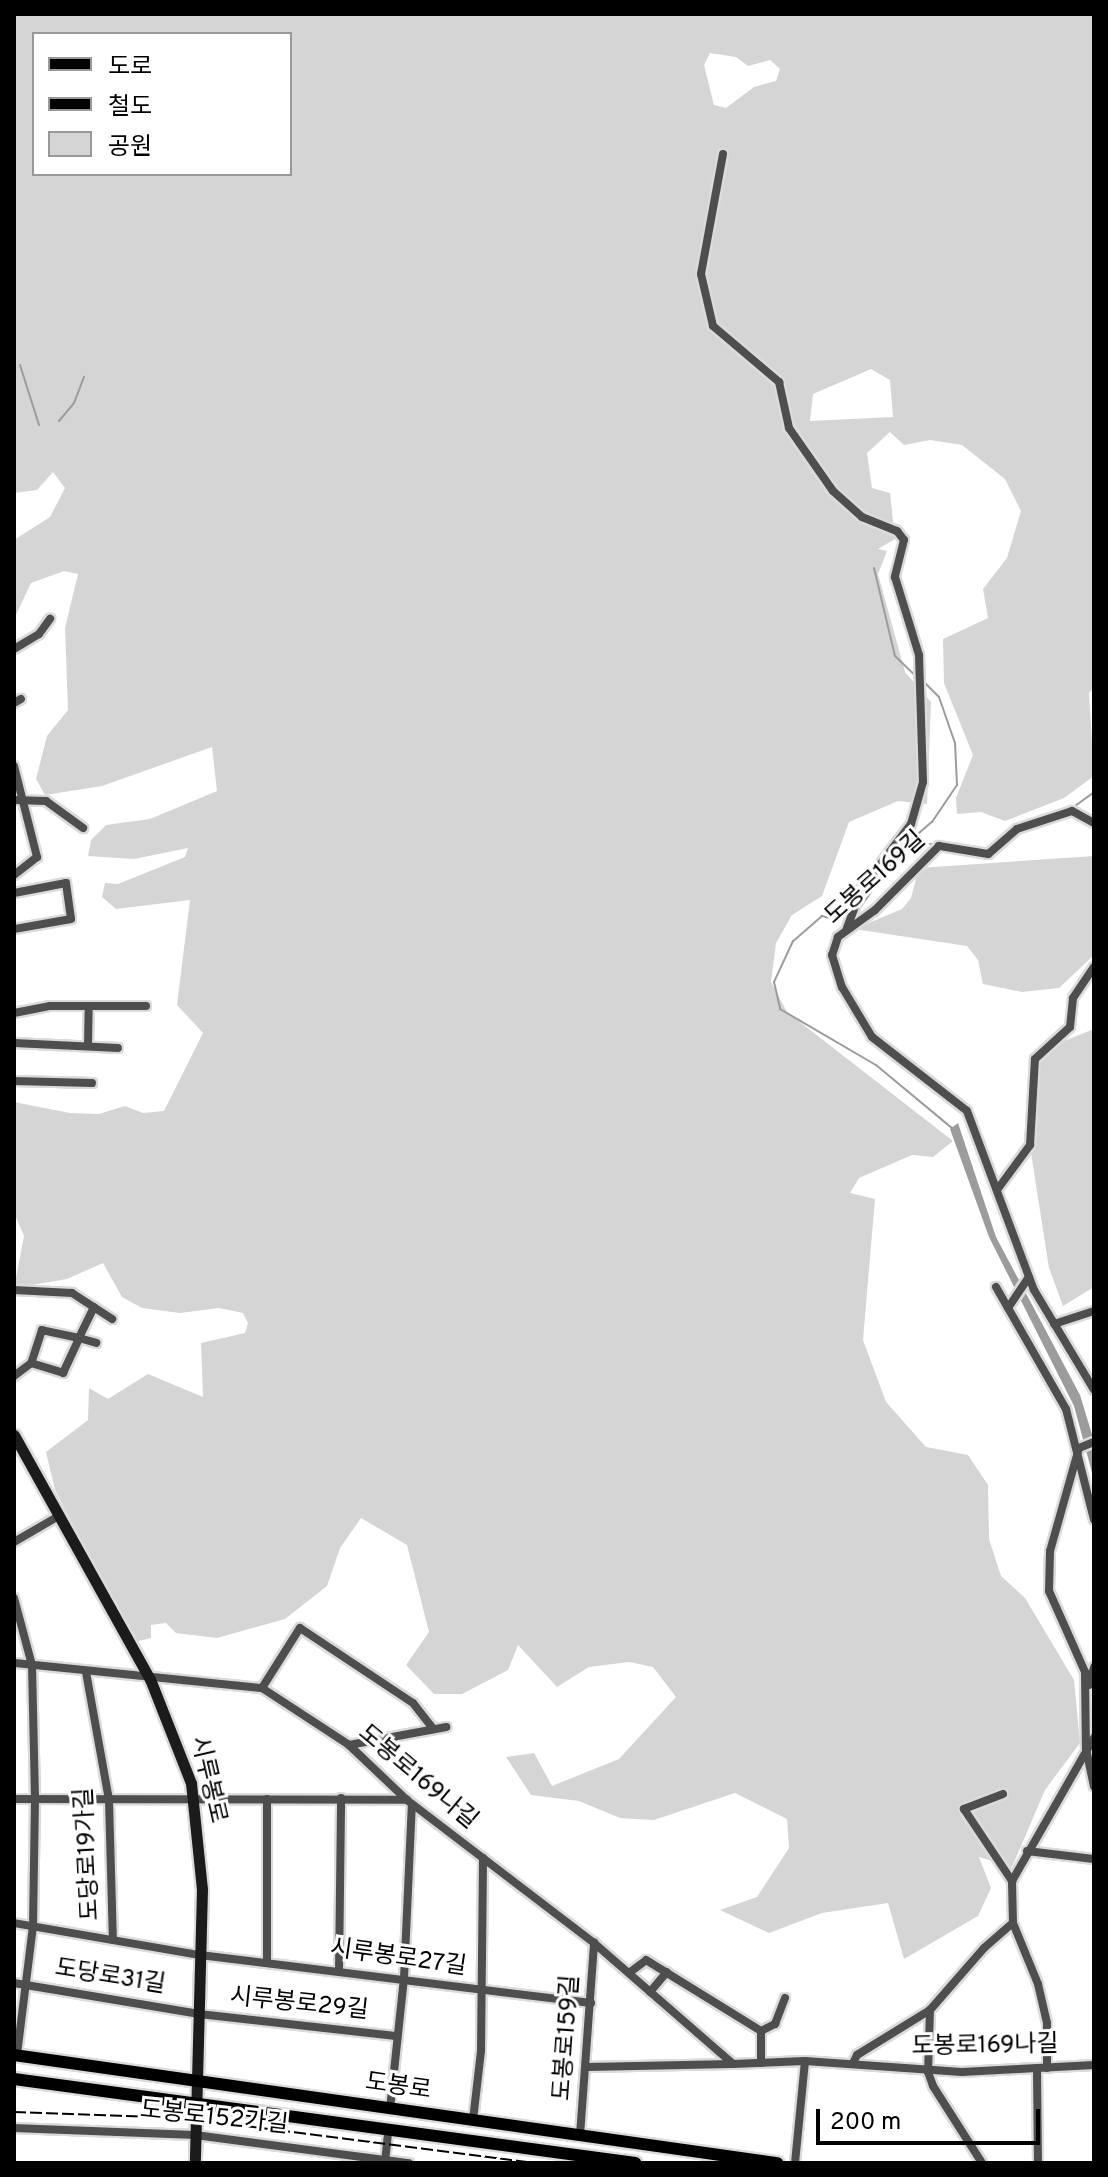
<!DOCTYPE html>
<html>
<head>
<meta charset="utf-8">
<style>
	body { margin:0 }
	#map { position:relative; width:1108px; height:2177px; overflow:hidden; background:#fff; font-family:Overpass,"Noto Sans KR",sans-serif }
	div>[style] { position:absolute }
	.green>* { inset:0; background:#d5d5d5 }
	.water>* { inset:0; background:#9c9c9c }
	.stream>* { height:2px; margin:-1px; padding:0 1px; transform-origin:1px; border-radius:1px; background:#9c9c9c }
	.roads { filter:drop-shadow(2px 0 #dbdbdb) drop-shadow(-2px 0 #dbdbdb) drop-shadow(0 2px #dbdbdb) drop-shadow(0 -2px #dbdbdb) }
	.street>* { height:8px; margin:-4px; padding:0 4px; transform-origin:4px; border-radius:4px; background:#4e4e4e }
	.secondary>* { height:11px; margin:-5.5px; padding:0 5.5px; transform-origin:5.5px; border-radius:5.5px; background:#1b1b1b }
	.primary>* { height:12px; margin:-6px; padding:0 6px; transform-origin:6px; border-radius:6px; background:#000 }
	.rail>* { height:2px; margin-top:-1px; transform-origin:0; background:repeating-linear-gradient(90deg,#000 0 12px,transparent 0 16px) }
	span { translate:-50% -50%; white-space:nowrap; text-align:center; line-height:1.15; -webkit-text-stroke:6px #fff; paint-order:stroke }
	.street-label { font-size:24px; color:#000 }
	.frame { position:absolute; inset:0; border:16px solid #000; pointer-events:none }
	.legend { position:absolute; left:32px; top:32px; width:260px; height:144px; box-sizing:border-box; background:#fff; border:2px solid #999; margin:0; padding:10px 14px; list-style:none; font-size:24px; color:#000 }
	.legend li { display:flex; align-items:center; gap:16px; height:40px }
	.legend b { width:40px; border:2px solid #999 }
	.scale { position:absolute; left:816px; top:2109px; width:224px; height:36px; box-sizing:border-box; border:4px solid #000; border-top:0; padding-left:10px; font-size:24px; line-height:28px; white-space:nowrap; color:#000; -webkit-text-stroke:6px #fff; paint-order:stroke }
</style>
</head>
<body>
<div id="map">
	<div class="green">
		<div style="clip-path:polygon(evenodd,14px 14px,1094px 14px,1094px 687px,1089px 693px,1094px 776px,1064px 798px,1005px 821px,981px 812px,957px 814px,956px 798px,973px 755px,944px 683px,943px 639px,988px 618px,983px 589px,1007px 558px,1021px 511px,1005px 479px,962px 445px,930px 440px,904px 445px,890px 432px,867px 453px,872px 488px,890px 493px,895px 539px,878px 549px,887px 551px,878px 574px,905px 672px,931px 702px,927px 804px,898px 801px,849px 822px,822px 896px,792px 915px,776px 943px,771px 982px,787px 1012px,953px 1141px,933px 1157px,912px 1155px,859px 1178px,850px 1193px,875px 1199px,863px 1340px,886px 1402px,926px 1447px,968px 1455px,988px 1485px,989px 1539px,1001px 1576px,1025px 1598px,1074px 1680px,1080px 1743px,1045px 1790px,1012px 1867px,979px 1857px,991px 1888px,978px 1916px,904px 1959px,888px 1903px,822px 1913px,769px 1933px,720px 1910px,757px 1897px,789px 1848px,787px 1819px,735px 1793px,654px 1820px,620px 1818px,579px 1801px,531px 1795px,506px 1757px,534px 1753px,552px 1786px,619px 1759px,676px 1697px,653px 1667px,629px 1662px,589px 1667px,557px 1687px,518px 1645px,508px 1670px,462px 1694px,434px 1694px,406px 1665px,429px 1632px,407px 1545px,361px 1518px,340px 1548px,327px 1586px,285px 1619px,217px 1638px,176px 1633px,166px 1623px,151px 1625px,151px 1638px,135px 1642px,55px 1490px,46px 1452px,88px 1420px,89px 1388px,108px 1399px,148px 1374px,203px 1397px,201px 1343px,245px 1333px,248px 1323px,243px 1313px,219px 1308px,180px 1313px,142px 1308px,122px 1297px,103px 1263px,67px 1279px,14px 1288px,24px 1236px,14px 1213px,14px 1102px,70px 1113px,99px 1114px,125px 1106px,143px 1113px,164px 1111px,203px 1033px,177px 1005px,190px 900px,116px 909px,102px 897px,105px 883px,118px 884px,185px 857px,188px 848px,134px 859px,88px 856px,91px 840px,106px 825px,150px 819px,217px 791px,212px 747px,102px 786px,45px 795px,36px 779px,47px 736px,68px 710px,65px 628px,78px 574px,64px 571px,31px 583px,14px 619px,14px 540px,50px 517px,65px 488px,53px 472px,37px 490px,14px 493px,14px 14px,34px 34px,290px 34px,290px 174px,34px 174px,34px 34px,14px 14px,710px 53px,736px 57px,748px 66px,770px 60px,780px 69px,776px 81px,754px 87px,726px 108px,714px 105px,704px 65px,710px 53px,14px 14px,871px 369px,890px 380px,893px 417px,810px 421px,813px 394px,871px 369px)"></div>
		<div style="clip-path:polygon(1094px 856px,1094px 955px,1059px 988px,1022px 992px,983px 984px,978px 960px,967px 946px,854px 929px,902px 909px,911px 898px,919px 868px)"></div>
		<div style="clip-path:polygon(1094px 1029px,1094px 1287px,1063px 1306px,1049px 1268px,1031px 1153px,1030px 1071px,1044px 1049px)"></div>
	</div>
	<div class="water">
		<div style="clip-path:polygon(958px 1123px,996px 1237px,1080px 1395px,1094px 1441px,1094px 1480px,1074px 1406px,989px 1237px,950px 1129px)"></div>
	</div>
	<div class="stream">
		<div style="left:20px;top:365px;width:63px;rotate:72.4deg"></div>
		<div style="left:59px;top:421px;width:23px;rotate:-50deg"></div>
		<div style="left:74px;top:403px;width:28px;rotate:-69deg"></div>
		<div style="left:874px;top:568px;width:90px;rotate:76.6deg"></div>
		<div style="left:895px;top:656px;width:32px;rotate:44deg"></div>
		<div style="left:1019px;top:824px;width:59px;rotate:-17.8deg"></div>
		<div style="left:1075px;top:806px;width:24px;rotate:-36deg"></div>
		<div style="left:909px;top:842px;width:64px;rotate:5.4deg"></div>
		<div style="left:859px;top:909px;width:77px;rotate:-54.5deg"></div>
		<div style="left:904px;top:846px;width:37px;rotate:-41deg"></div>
		<div style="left:932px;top:822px;width:45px;rotate:-56deg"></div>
		<div style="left:957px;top:785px;width:42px;rotate:-92.7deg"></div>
		<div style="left:955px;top:743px;width:49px;rotate:-109.2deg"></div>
		<div style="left:939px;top:697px;width:23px;rotate:-135deg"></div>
		<div style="left:850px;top:913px;width:16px;rotate:153deg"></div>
		<div style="left:836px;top:920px;width:15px;rotate:-164deg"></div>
		<div style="left:822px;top:916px;width:38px;rotate:139deg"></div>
		<div style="left:793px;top:941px;width:45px;rotate:114.9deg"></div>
		<div style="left:774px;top:982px;width:28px;rotate:77deg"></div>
		<div style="left:780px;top:1009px;width:111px;rotate:30.3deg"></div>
		<div style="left:876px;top:1065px;width:100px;rotate:39.7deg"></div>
	</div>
	<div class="roads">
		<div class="street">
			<div style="left:723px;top:154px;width:122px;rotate:100.4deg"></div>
			<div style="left:701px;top:274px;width:53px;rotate:77deg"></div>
			<div style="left:713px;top:326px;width:87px;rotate:40.3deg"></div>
			<div style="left:779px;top:382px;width:47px;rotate:77.7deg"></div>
			<div style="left:789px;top:428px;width:77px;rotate:55.1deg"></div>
			<div style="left:833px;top:491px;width:39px;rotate:42deg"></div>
			<div style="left:862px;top:517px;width:38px;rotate:22deg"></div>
			<div style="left:897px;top:531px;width:11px;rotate:52deg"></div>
			<div style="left:904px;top:540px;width:38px;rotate:104deg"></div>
			<div style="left:895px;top:577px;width:82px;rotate:72.9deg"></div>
			<div style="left:919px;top:655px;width:127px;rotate:88.2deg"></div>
			<div style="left:923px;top:782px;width:44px;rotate:105.9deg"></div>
			<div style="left:911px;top:824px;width:81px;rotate:127.4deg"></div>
			<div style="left:862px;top:888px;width:43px;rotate:110.6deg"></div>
			<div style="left:14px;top:649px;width:29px;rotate:-31deg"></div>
			<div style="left:39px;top:634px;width:19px;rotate:-54deg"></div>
			<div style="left:14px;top:703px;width:8px;rotate:-30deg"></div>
			<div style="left:14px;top:766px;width:94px;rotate:75.8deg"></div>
			<div style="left:37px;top:857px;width:29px;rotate:142deg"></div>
			<div style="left:14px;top:800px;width:32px;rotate:2deg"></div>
			<div style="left:46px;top:801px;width:46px;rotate:36.1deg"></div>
			<div style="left:1094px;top:823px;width:25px;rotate:-151deg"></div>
			<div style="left:1072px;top:811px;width:58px;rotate:161.9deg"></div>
			<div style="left:1017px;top:829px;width:38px;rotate:139deg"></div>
			<div style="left:988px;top:854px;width:50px;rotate:-170.7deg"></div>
			<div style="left:939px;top:846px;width:91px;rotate:135deg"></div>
			<div style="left:875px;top:910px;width:46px;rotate:143.9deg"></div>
			<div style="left:838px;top:937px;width:19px;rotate:108deg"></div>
			<div style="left:832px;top:955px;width:34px;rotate:73deg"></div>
			<div style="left:842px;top:987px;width:58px;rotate:59deg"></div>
			<div style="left:872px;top:1037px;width:120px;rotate:37.9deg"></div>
			<div style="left:967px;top:1111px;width:191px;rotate:69.5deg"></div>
			<div style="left:1034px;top:1290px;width:117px;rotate:59deg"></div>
			<div style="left:14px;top:893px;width:53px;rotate:-10.9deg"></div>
			<div style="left:66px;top:883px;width:36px;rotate:82deg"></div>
			<div style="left:71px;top:919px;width:58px;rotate:170deg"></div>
			<div style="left:14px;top:1013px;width:37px;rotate:-11deg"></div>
			<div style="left:50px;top:1006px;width:96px"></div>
			<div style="left:14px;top:1043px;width:104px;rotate:2.8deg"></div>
			<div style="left:88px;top:1046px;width:39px;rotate:-89deg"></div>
			<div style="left:14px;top:1081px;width:78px;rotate:1.5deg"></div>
			<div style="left:997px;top:1190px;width:56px;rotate:-53.7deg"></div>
			<div style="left:1030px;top:1145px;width:86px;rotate:-86.7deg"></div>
			<div style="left:1035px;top:1059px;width:47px;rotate:-42.4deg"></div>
			<div style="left:1070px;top:1027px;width:29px;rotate:-84deg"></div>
			<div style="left:1073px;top:998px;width:37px;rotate:-56deg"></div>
			<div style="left:996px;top:1287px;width:141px;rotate:60.2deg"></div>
			<div style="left:1066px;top:1409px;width:114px;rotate:75.8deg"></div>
			<div style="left:14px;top:1290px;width:58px;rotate:3deg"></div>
			<div style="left:72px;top:1293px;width:48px;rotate:33deg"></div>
			<div style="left:94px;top:1307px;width:34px;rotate:116deg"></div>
			<div style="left:79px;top:1338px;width:38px;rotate:-168deg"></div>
			<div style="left:42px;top:1330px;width:35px;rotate:108deg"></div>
			<div style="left:31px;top:1363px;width:34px;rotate:17deg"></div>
			<div style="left:63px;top:1373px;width:38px;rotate:-65deg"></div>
			<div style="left:79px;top:1338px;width:18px;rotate:16deg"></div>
			<div style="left:1008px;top:1308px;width:37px;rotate:-56deg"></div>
			<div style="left:1054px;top:1324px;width:42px;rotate:-18deg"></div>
			<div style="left:14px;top:1376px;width:21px;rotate:-37deg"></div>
			<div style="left:1079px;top:1448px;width:107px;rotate:105.7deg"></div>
			<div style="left:1050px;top:1551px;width:40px;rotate:91.4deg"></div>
			<div style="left:1049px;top:1591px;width:89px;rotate:66deg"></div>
			<div style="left:1085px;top:1672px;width:77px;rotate:89.3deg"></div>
			<div style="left:1086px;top:1749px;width:38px;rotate:78deg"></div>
			<div style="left:1079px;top:1448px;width:16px;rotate:-22deg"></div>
			<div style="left:14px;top:1542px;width:50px;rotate:-30.2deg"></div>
			<div style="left:14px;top:1598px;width:69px;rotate:75deg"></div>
			<div style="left:32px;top:1665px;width:134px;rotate:88.7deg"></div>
			<div style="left:35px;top:1799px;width:127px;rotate:90.9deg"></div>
			<div style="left:33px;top:1926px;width:130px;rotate:97.1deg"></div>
			<div style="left:14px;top:1663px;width:249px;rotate:5.8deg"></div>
			<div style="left:262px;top:1688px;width:104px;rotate:33.2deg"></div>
			<div style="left:349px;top:1745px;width:80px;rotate:43.5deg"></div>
			<div style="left:407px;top:1800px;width:235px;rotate:37.4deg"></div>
			<div style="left:594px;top:1943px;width:184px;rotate:41deg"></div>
			<div style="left:733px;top:2064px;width:72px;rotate:-2.4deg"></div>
			<div style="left:805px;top:2061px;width:157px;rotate:4deg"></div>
			<div style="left:962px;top:2072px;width:132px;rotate:-3deg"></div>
			<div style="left:86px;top:1672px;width:130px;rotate:79.8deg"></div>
			<div style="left:109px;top:1800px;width:140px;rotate:88.4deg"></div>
			<div style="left:1089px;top:1685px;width:19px;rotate:-74deg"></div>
			<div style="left:262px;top:1688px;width:71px;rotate:-57.7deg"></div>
			<div style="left:300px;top:1628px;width:136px;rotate:33.6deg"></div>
			<div style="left:413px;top:1703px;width:33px;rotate:52deg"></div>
			<div style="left:349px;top:1745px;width:99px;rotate:-10.5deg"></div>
			<div style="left:1003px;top:1794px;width:42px;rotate:159deg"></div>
			<div style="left:964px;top:1809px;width:87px;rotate:56.3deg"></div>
			<div style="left:14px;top:1799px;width:393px;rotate:0.1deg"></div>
			<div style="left:1027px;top:1851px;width:67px;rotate:6.8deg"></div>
			<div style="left:14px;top:1923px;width:189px;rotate:9.8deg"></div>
			<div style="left:200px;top:1955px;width:394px;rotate:7deg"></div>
			<div style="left:267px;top:1963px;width:164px;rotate:-90deg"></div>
			<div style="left:339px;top:1971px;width:173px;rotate:-89.3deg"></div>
			<div style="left:629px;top:1973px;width:21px;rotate:-37deg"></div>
			<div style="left:646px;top:1960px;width:135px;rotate:31.7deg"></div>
			<div style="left:761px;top:2031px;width:16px;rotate:-27deg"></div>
			<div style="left:775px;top:2024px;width:28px;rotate:-69deg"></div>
			<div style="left:14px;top:1983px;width:188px;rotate:9.5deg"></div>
			<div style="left:199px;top:2014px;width:198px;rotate:6.4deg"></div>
			<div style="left:650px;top:1992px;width:26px;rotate:-50deg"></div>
			<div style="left:930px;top:2010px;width:62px;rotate:91.8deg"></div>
			<div style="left:928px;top:2072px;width:15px;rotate:70deg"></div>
			<div style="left:933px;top:2086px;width:91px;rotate:57.5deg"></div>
			<div style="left:761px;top:2031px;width:32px;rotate:90deg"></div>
			<div style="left:853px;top:2063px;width:9px;rotate:-63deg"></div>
			<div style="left:857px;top:2055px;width:86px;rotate:-31.7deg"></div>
			<div style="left:930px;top:2010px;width:82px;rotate:-48.9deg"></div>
			<div style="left:984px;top:1948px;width:38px;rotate:-41deg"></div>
			<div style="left:588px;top:2067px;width:144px;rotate:-1.2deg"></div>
			<div style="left:1047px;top:2068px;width:45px;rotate:-90deg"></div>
			<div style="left:1047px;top:2023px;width:40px;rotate:-103deg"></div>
			<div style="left:1038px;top:1984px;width:66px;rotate:-112.3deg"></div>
			<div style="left:1013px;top:1923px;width:42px;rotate:-91.4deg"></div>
			<div style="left:1012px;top:1881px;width:165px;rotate:-60.2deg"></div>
			<div style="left:1037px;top:2069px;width:94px;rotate:89.4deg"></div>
			<div style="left:390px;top:2109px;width:132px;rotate:-83.9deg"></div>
			<div style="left:404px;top:1978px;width:174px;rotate:-87.4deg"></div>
			<div style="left:473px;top:2120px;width:69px;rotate:-83.4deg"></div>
			<div style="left:481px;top:2051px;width:193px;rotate:-89.4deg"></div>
			<div style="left:14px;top:2128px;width:181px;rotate:2.2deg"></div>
			<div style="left:195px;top:2135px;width:216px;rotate:7.5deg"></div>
			<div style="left:580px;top:2135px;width:193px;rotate:-85.8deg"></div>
			<div style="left:385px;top:2162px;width:31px;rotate:-84deg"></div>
			<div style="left:795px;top:2163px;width:102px;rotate:-84.4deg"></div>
		</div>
		<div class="secondary">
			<div style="left:14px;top:1435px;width:279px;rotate:60.9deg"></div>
			<div style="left:150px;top:1679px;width:112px;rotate:68.5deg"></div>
			<div style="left:191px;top:1783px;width:107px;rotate:84.1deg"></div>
			<div style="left:202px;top:1889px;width:274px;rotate:91.5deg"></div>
		</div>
		<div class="primary">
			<div style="left:14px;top:2055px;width:771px;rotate:8.06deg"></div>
			<div style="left:14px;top:2079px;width:627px;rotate:7.7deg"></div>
		</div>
	</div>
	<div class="rail">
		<div style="left:14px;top:2112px;width:169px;rotate:2deg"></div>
		<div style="left:183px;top:2118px;width:355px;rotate:7.3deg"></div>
	</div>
	<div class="street-label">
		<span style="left:876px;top:879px;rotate:-42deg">도봉로169길</span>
		<span style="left:417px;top:1778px;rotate:40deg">도봉로169나길</span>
		<span style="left:207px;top:1780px;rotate:77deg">시루봉로</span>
		<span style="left:89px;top:1854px;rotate:-93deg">도당로19가길</span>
		<span style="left:398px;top:1959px;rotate:8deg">시루봉로27길</span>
		<span style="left:110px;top:1978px;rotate:9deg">도당로31길</span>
		<span style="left:299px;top:2005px;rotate:6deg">시루봉로29길</span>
		<span style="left:568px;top:2038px;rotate:-86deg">도봉로159길</span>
		<span style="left:985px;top:2047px;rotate:-1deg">도봉로169나길</span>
		<span style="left:398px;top:2088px;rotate:8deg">도봉로</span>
		<span style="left:214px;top:2119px;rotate:6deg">도봉로152가길</span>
	</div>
	<div class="frame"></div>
	<ul class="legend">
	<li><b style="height:10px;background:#000"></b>도로</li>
	<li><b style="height:10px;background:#000"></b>철도</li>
	<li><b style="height:22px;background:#d5d5d5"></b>공원</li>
	</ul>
	<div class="scale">200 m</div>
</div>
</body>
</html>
